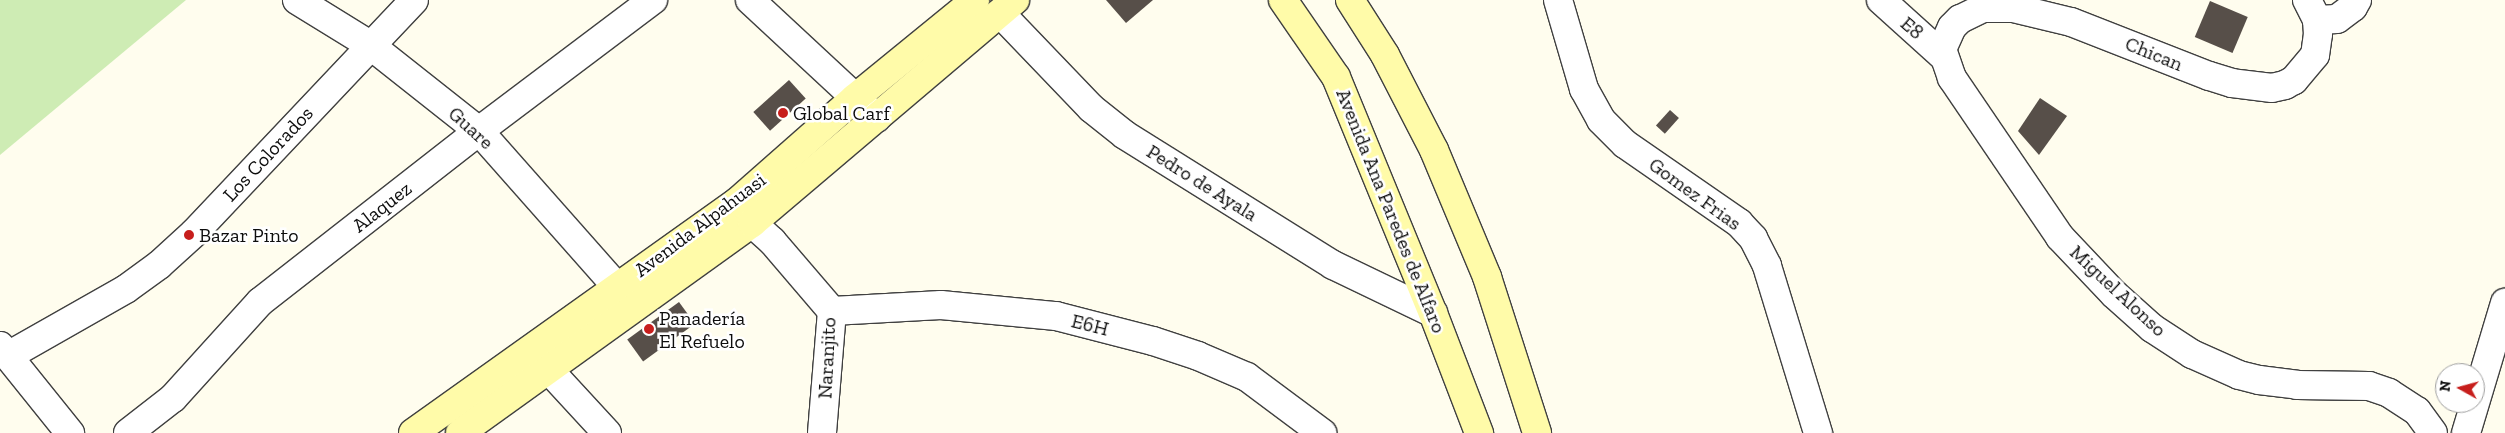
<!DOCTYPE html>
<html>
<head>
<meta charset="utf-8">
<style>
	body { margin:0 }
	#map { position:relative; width:2505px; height:433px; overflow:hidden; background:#fffdee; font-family:"Zilla Slab",serif }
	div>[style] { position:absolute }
	.green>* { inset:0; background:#ceecb4 }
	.building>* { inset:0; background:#574f49; transform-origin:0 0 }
	.roads { filter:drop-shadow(1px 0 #404040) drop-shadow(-1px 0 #404040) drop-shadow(0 1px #404040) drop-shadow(0 -1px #404040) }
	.minor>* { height:28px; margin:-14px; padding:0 14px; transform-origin:14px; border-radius:14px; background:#fff }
	.tertiary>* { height:28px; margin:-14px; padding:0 14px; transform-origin:14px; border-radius:14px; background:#fff }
	.secondary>* { height:28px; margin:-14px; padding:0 14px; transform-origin:14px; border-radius:14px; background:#fffba9 }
	.dots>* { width:14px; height:14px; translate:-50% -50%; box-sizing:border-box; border:2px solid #fff; border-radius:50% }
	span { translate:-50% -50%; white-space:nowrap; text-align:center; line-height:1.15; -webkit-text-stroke:5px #fff; paint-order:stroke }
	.street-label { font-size:20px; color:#0d0d0d }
	.poi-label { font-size:20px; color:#0d0d0d }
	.left { translate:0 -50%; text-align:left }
	.north { position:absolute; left:2435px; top:363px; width:50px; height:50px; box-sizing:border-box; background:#fff; border:1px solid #9e9e9e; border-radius:50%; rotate:277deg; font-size:14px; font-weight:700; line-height:20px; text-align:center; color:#0d0d0d }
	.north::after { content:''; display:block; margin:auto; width:18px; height:22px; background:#c71e1c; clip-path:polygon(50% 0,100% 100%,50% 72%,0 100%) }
</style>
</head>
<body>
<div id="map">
	<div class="green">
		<div style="clip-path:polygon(0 0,186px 0,0 155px)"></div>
	</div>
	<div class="building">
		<div style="clip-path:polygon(1106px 0,1153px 0,1126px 23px)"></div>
		<div style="left:2210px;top:1px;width:41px;height:39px;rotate:23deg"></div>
		<div style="left:789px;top:80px;width:25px;height:48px;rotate:48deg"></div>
		<div style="clip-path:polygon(2040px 98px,2067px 116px,2039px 155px,2018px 131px)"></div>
		<div style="left:1670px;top:110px;width:12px;height:21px;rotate:42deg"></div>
		<div style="left:679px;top:302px;width:27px;height:64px;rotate:54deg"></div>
	</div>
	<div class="roads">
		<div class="minor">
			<div style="left:297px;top:0;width:86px;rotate:31.7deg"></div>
			<div style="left:370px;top:45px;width:139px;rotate:38.3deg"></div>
			<div style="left:479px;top:131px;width:208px;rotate:48.5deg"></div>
			<div style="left:750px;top:0;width:173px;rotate:42.9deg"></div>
			<div style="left:1881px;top:0;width:84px;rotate:42.1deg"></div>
			<div style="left:1000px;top:13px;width:132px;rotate:46.2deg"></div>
			<div style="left:1091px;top:108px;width:43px;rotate:38.5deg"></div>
			<div style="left:1125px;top:135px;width:245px;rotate:32deg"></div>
			<div style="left:1333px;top:265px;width:111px;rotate:25.6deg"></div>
			<div style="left:2317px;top:20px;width:20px;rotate:-3deg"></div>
			<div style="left:2337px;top:19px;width:20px;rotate:-37deg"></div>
			<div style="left:2353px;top:7px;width:8px;rotate:-60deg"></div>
			<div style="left:752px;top:223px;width:27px;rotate:42deg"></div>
			<div style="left:772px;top:241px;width:92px;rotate:49.4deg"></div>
			<div style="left:832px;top:311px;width:122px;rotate:94.7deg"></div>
			<div style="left:832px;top:311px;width:109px;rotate:-3.2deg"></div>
			<div style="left:941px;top:305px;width:116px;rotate:5.5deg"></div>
			<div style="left:1056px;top:316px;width:100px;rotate:14.5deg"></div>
			<div style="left:1153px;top:341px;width:47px;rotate:18.4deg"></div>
			<div style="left:1198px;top:356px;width:53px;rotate:23.2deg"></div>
			<div style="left:1247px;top:377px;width:94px;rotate:36.7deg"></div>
			<div style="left:0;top:346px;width:112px;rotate:51.2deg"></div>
			<div style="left:8px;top:356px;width:136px;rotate:-29.6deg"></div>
			<div style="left:126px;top:289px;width:41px;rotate:-36deg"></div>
			<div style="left:159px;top:265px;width:47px;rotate:-42.4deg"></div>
			<div style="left:194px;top:233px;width:320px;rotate:-46.6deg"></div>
			<div style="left:548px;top:369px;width:87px;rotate:47.3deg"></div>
			<div style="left:128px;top:433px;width:57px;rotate:-37.9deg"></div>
			<div style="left:173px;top:398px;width:130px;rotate:-47.8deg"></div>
			<div style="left:260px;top:302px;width:278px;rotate:-38deg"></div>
			<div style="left:479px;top:131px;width:218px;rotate:-37deg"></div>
			<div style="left:2466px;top:433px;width:136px;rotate:-73.3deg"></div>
		</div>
		<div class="tertiary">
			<div style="left:1558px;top:0;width:93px;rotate:73.7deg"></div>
			<div style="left:1584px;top:89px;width:35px;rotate:61deg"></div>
			<div style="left:1601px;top:120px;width:34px;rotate:45deg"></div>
			<div style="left:1625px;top:144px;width:139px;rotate:34.7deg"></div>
			<div style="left:1739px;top:223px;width:21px;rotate:47deg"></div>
			<div style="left:1753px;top:238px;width:31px;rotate:63deg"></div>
			<div style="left:1767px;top:266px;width:175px;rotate:73deg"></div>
			<div style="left:2307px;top:0;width:22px;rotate:63deg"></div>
			<div style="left:2317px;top:20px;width:14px;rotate:86deg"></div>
			<div style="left:2318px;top:34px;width:21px;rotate:98deg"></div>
			<div style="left:2315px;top:55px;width:33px;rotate:130deg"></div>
			<div style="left:2294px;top:80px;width:10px;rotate:151deg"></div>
			<div style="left:2285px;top:85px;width:13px;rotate:167deg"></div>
			<div style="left:2272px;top:88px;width:40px;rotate:-172.9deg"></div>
			<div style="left:2232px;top:83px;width:24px;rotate:-163deg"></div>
			<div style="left:2209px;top:76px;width:148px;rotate:-158.6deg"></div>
			<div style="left:2071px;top:22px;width:60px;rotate:-166.4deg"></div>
			<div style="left:2013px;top:8px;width:30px;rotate:180deg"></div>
			<div style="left:1983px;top:8px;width:25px;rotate:154deg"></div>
			<div style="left:1960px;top:19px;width:11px;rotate:135deg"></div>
			<div style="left:1952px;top:27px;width:24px;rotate:114deg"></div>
			<div style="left:1942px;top:49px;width:31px;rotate:71deg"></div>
			<div style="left:1952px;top:78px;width:192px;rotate:55.8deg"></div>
			<div style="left:2060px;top:237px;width:79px;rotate:46.5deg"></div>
			<div style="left:2114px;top:294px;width:51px;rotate:41.8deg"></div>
			<div style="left:2152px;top:328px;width:48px;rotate:33deg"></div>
			<div style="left:2192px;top:354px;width:51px;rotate:24.1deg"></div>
			<div style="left:2239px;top:375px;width:21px;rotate:14deg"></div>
			<div style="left:2259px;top:380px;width:38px;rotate:7deg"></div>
			<div style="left:2297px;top:385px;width:72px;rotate:0.8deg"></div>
			<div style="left:2369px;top:386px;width:21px;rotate:19deg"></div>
			<div style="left:2389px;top:393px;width:33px;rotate:33deg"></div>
			<div style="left:2417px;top:411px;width:27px;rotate:54deg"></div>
		</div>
		<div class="secondary">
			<div style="left:1283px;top:0;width:93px;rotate:55.5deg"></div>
			<div style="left:1336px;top:77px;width:255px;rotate:67.7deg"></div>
			<div style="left:1433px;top:313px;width:129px;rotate:69deg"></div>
			<div style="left:1350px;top:0;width:65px;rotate:57.5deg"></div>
			<div style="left:1385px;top:55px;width:107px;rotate:62.7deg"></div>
			<div style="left:1434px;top:150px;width:138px;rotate:67.3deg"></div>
			<div style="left:1487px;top:277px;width:164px;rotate:72.2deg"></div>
			<div style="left:413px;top:433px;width:398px;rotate:-35.5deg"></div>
			<div style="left:737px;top:202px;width:157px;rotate:-41.4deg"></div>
			<div style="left:855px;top:98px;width:155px;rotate:-39.2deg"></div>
			<div style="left:460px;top:433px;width:360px;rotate:-35.7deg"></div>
			<div style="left:752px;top:223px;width:345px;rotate:-40.3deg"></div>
		</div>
	</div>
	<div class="dots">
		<div style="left:783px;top:113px;background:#c71e1c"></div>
		<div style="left:189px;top:235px;background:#c71e1c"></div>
		<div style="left:649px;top:329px;background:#c71e1c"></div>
	</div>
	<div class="street-label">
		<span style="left:1912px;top:28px;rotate:41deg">E8</span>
		<span style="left:2154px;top:54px;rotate:22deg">Chican</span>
		<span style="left:471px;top:128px;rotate:42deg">Guare</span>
		<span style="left:268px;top:154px;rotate:-47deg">Los Colorados</span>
		<span style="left:1202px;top:183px;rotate:32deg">Pedro de Ayala</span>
		<span style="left:1695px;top:194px;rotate:36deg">Gomez Frias</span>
		<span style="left:382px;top:207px;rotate:-38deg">Alaquez</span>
		<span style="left:1391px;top:211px;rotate:68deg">Avenida Ana Paredes de Alfaro</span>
		<span style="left:700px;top:225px;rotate:-37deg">Avenida Alpahuasi</span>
		<span style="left:2118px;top:291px;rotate:43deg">Miguel Alonso</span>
		<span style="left:1090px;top:325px;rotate:14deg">E6H</span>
		<span style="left:827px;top:358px;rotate:-87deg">Naranjito</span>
	</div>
	<div class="poi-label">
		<span class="left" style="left:793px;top:113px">Global Carf</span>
		<span class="left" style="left:199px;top:235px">Bazar Pinto</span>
		<span class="left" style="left:659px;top:330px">Panadería<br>El Refuelo</span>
	</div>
	<div class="north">N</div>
</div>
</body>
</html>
